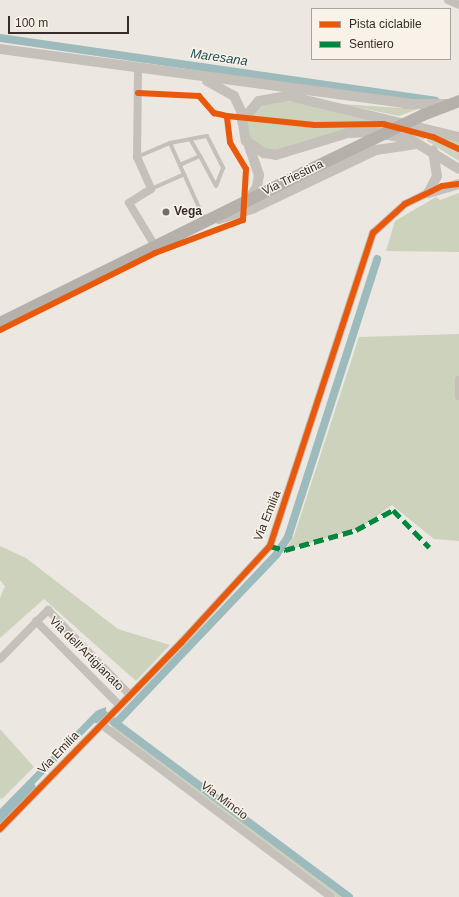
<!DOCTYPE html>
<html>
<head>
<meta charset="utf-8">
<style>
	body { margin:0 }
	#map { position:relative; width:459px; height:897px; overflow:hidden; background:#ece8e1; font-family:Arial,sans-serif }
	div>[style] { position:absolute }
	.green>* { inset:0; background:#ccd2bb }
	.water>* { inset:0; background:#9dbbbd }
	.canal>* { height:8px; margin:-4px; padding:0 4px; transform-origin:4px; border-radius:4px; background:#9dbbbd }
	.service>* { height:4px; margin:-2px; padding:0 2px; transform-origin:2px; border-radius:2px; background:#c5c0ba }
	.minor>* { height:8px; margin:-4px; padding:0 4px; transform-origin:4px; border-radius:4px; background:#c5c0ba }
	.tertiary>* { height:10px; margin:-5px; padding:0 5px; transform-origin:5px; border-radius:5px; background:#c5c0ba }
	.secondary>* { height:12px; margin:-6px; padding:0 6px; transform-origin:6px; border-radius:6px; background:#b6b0aa }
	.secondary-bridge>* { height:12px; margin:-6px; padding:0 6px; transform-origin:6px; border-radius:6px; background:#b6b0aa }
	.quiet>* { height:5px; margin-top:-2.5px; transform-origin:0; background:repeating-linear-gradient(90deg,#00873e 0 10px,transparent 0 15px) }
	.cycleway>* { height:6px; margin:-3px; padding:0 3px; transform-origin:3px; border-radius:3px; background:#e8590c }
	.dots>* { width:11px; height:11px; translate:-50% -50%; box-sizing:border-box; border:2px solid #f9f2e8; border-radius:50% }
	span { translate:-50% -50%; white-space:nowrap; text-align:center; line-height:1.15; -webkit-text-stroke:3px #f9f2e8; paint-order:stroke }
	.street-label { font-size:12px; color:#362d28 }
	.poi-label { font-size:12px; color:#362d28; font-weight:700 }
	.left { translate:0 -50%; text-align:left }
	.water-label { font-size:13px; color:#1e4f57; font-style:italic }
	.legend { position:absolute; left:311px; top:8px; width:140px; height:52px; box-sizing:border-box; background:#f9f2e8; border:1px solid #aba39b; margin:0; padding:5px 7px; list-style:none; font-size:12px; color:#362d28 }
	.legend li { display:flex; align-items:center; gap:8px; height:20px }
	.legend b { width:20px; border:1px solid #aba39b }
	.scale { position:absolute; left:8px; top:16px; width:121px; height:18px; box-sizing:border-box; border:2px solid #362d28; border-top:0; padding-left:5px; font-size:12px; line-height:14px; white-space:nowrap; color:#362d28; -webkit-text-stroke:3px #f9f2e8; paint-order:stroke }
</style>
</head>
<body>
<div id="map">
	<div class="green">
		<div style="clip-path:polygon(285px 101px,296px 102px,426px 134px,424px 140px,405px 132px,366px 128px,269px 152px,250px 139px,247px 123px,257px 106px)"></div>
		<div style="clip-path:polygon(341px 104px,417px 109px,418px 109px,399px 116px)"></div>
		<div style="clip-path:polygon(429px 134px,459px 141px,459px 161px,427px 141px)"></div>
		<div style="clip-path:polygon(459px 193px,459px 252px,386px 251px,395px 221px,436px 197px,440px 200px)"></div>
		<div style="clip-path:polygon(459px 334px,459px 541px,434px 539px,392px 505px,362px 527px,285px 551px,294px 536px,359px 337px)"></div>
		<div style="clip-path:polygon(0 546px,26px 558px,118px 629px,170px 645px,136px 681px,44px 599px,0 638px,0 598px,5px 586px,0 580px)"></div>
		<div style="clip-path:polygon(107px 719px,129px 736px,345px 897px,336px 897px,113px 729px)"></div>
		<div style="clip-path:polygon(0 729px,34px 767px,2px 799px,0 798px)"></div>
	</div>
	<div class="water">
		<div style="clip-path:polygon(106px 707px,106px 711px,0 819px,0 809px,96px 711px)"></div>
	</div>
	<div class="canal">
		<div style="left:0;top:38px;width:440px;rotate:8.2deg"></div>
		<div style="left:96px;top:719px;width:8px;rotate:-45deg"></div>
		<div style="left:102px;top:713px;width:308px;rotate:36.7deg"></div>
		<div style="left:116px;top:723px;width:232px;rotate:-46.4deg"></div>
		<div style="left:276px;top:555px;width:22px;rotate:-56deg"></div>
		<div style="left:288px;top:537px;width:292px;rotate:-72.2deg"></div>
		<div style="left:0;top:819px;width:45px;rotate:-45.9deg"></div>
	</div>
	<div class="service">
		<div style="left:190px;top:139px;width:17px;rotate:-10deg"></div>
		<div style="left:207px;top:136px;width:36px;rotate:63deg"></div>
		<div style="left:223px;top:168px;width:19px;rotate:111deg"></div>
		<div style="left:216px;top:186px;width:34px;rotate:-118deg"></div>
		<div style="left:170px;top:143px;width:20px;rotate:-11deg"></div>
		<div style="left:190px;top:139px;width:20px;rotate:60deg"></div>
		<div style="left:200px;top:156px;width:22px;rotate:156deg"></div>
		<div style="left:137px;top:157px;width:36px;rotate:-23deg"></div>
		<div style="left:170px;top:143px;width:34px;rotate:66deg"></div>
		<div style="left:151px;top:189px;width:36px;rotate:-24deg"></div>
		<div style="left:184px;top:174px;width:51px;rotate:65.9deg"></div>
	</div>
	<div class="minor">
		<div style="left:448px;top:0;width:12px;rotate:24deg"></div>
		<div style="left:138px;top:68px;width:89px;rotate:90.6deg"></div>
		<div style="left:137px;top:157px;width:35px;rotate:66deg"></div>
		<div style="left:151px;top:189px;width:26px;rotate:148deg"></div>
		<div style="left:129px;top:203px;width:50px;rotate:58.8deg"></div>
		<div style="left:459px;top:380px;width:16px;rotate:90deg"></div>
		<div style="left:36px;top:621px;width:118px;rotate:45.3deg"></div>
		<div style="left:0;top:659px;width:69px;rotate:-45.6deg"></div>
		<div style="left:48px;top:610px;width:117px;rotate:46deg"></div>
		<div style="left:102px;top:725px;width:286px;rotate:36.9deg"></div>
		<div style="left:0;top:829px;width:260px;rotate:-45.8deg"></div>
		<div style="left:181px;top:643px;width:132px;rotate:-47.5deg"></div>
		<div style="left:270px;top:546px;width:330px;rotate:-71.8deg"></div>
		<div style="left:373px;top:233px;width:43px;rotate:-42.2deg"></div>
		<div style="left:405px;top:204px;width:25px;rotate:-26deg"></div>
	</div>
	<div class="tertiary">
		<div style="left:0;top:49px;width:414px;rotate:7.6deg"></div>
		<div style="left:207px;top:81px;width:31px;rotate:29deg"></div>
		<div style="left:234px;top:96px;width:17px;rotate:65deg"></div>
		<div style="left:241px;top:111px;width:30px;rotate:81deg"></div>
		<div style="left:246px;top:141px;width:22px;rotate:34deg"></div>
		<div style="left:264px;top:153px;width:12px;rotate:9deg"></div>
		<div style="left:276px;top:155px;width:75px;rotate:-17deg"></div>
		<div style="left:348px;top:133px;width:25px;rotate:-2deg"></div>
		<div style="left:373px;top:132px;width:38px;rotate:11deg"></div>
		<div style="left:410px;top:139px;width:57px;rotate:31.5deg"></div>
		<div style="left:289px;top:96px;width:175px;rotate:13.6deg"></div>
		<div style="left:405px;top:104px;width:44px"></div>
		<div style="left:242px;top:121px;width:26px;rotate:-50deg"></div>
		<div style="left:259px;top:101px;width:39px;rotate:-10deg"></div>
		<div style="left:428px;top:193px;width:19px;rotate:-62deg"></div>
		<div style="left:437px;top:176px;width:26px;rotate:-99deg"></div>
		<div style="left:428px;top:193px;width:32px;rotate:-16deg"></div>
		<div style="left:248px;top:200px;width:16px;rotate:-55deg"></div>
		<div style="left:257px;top:187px;width:12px;rotate:-81deg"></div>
		<div style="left:259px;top:175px;width:31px;rotate:-109deg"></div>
		<div style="left:219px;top:219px;width:37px;rotate:-17deg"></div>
		<div style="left:254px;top:208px;width:135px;rotate:-25.4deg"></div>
		<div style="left:376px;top:150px;width:41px;rotate:-8.3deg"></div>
	</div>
	<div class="secondary">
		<div style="left:423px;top:115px;width:39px;rotate:-21deg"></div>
		<div style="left:0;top:323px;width:338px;rotate:-26.3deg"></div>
	</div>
	<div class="secondary-bridge">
		<div style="left:303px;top:173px;width:133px;rotate:-25.8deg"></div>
	</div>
	<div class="quiet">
		<div style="left:270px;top:546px;width:16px;rotate:15deg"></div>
		<div style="left:285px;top:550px;width:74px;rotate:-15.7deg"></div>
		<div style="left:356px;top:530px;width:42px;rotate:-28.4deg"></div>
		<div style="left:393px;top:510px;width:52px;rotate:45.8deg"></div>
	</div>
	<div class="cycleway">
		<div style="left:138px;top:93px;width:61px;rotate:2.8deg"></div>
		<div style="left:199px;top:96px;width:23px;rotate:49deg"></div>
		<div style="left:214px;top:113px;width:13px;rotate:13deg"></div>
		<div style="left:227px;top:116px;width:88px;rotate:5.8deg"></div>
		<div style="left:315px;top:125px;width:68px;rotate:-0.8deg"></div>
		<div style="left:383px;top:124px;width:52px;rotate:14.6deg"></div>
		<div style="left:433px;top:137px;width:29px;rotate:25deg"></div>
		<div style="left:0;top:330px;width:173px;rotate:-26.4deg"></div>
		<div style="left:155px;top:253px;width:94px;rotate:-20.6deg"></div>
		<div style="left:243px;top:220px;width:51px;rotate:-86.6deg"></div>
		<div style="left:246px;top:169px;width:31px;rotate:-121deg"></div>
		<div style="left:230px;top:142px;width:26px;rotate:-97deg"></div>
		<div style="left:0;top:829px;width:260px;rotate:-45.8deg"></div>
		<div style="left:181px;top:643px;width:132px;rotate:-47.5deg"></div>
		<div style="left:270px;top:546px;width:330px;rotate:-71.8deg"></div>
		<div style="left:373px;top:233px;width:43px;rotate:-42.2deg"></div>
		<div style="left:405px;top:204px;width:41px;rotate:-25.9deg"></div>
		<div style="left:442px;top:186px;width:17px;rotate:-7deg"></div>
	</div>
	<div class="dots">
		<div style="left:166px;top:212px;background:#766e69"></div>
	</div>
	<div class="street-label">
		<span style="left:293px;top:178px;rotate:-26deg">Via Triestina</span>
		<span style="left:268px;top:516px;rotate:-68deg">Via Emilia</span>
		<span style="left:86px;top:654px;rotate:45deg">Via dell'Artigianato</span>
		<span style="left:59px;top:753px;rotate:-46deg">Via Emilia</span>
		<span style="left:224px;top:801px;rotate:37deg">Via Mincio</span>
	</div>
	<div class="poi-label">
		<span class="left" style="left:174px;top:212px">Vega</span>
	</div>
	<div class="water-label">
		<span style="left:219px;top:58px;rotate:8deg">Maresana</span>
	</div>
	<ul class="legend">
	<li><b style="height:5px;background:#e8590c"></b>Pista ciclabile</li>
	<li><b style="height:5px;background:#00873e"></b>Sentiero</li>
	</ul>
	<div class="scale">100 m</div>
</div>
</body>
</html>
